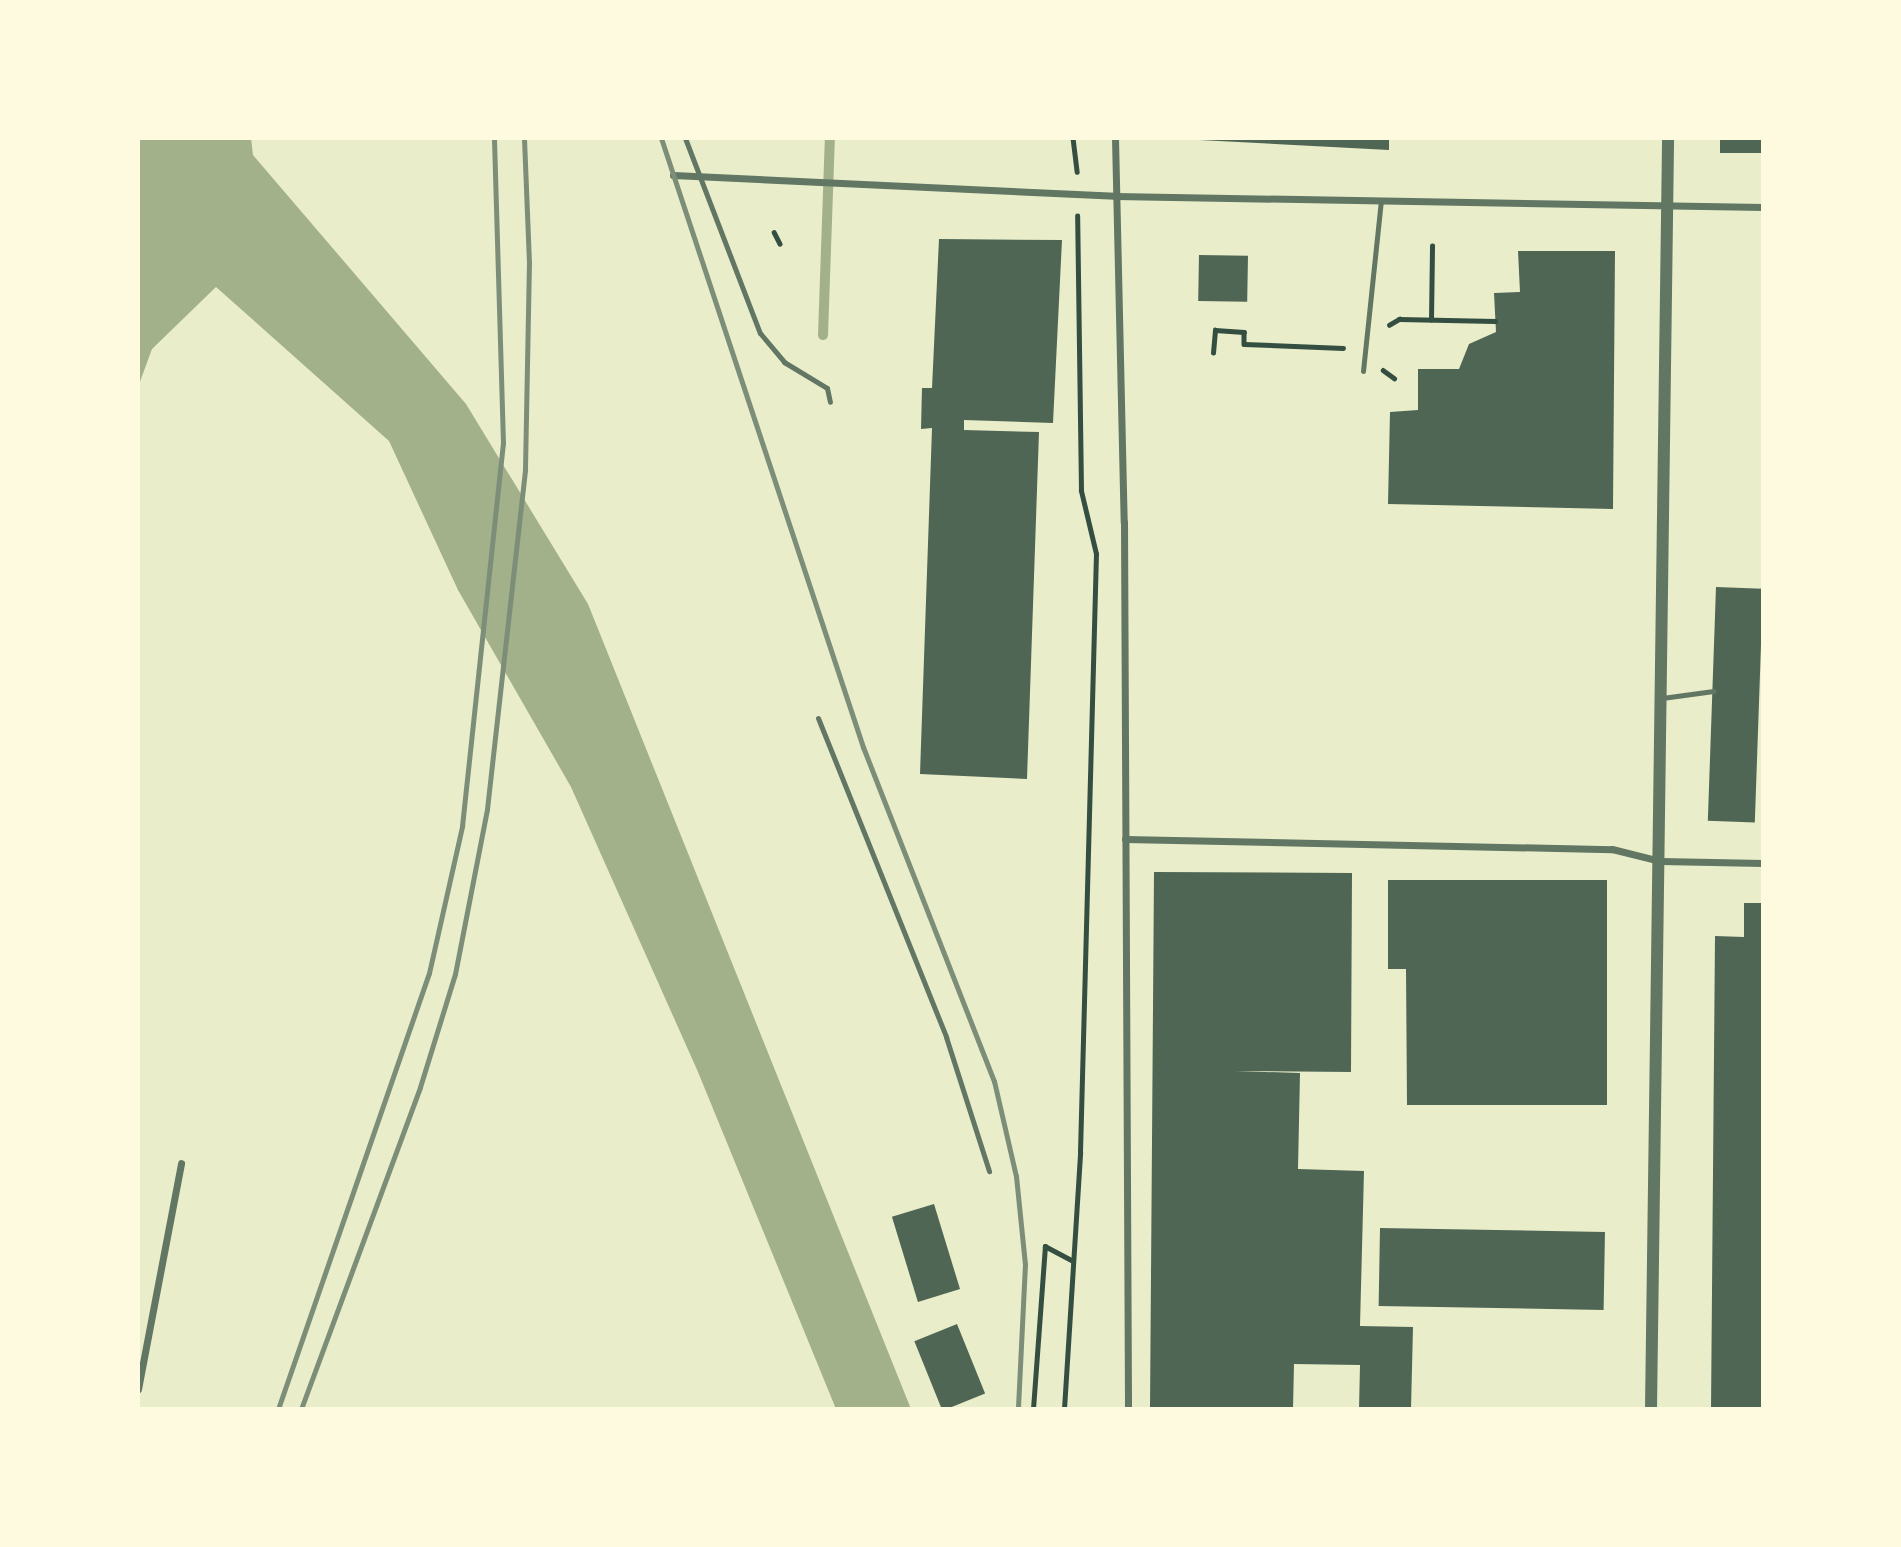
<!DOCTYPE html>
<html>
<head>
<meta charset="utf-8">
<style>
	body { margin:0 }
	#map { position:relative; width:1901px; height:1547px; overflow:hidden; background:#e9edc9; font-family:"Crimson Pro",serif }
	div>[style] { position:absolute }
	.water>* { inset:0; background:#a3b18a }
	.stream>* { height:10px; margin:-5px; padding:0 5px; transform-origin:5px; border-radius:5px; background:#a3b18a }
	.building>* { inset:0; background:#4f6655; transform-origin:0 0 }
	.path>* { height:4.5px; margin:-2.25px; padding:0 2.25px; transform-origin:2.25px; border-radius:2.25px; background:#344e41 }
	.service>* { height:5px; margin:-2.5px; padding:0 2.5px; transform-origin:2.5px; border-radius:2.5px; background:#617663 }
	.minor>* { height:7px; margin:-3.5px; padding:0 3.5px; transform-origin:3.5px; border-radius:3.5px; background:#617663 }
	.tertiary>* { height:12px; margin:-6px; padding:0 6px; transform-origin:6px; border-radius:6px; background:#617663 }
	.rail>* { height:5px; margin:-2.5px; padding:0 2.5px; transform-origin:2.5px; border-radius:2.5px; background:#7c8e77 }
	span { translate:-50% -50%; white-space:nowrap; text-align:center; line-height:1.15; -webkit-text-stroke:7px #fefae0; paint-order:stroke }
	.frame { position:absolute; inset:0; border:140px solid #fefae0; pointer-events:none }
</style>
</head>
<body>
<div id="map">
	<div class="water">
		<div style="clip-path:polygon(138px 138px,251px 138px,253px 155px,466px 404px,588px 604px,911px 1409px,836px 1409px,698px 1072px,571px 787px,458px 590px,389px 441px,216px 287px,152px 349px,138px 387px)"></div>
	</div>
	<div class="stream">
		<div style="left:823px;top:335px;width:197px;rotate:-88deg"></div>
	</div>
	<div class="building">
		<div style="clip-path:polygon(1161px 138px,1389px 138px,1389px 150px)"></div>
		<div style="left:1720px;top:138px;width:43px;height:15px"></div>
		<div style="clip-path:polygon(939px 239px,1062px 240px,1053px 423px,964px 420px,964px 430px,1039px 432px,1027px 779px,920px 774px,932px 428px,921px 429px,922px 388px,932px 388px)"></div>
		<div style="clip-path:polygon(1518px 251px,1615px 251px,1613px 509px,1388px 504px,1390px 412px,1418px 410px,1418px 369px,1459px 369px,1469px 344px,1496px 332px,1494px 293px,1520px 292px)"></div>
		<div style="left:1199px;top:255px;width:49px;height:46px;rotate:1deg"></div>
		<div style="left:1716px;top:587px;width:47px;height:234px;rotate:2deg"></div>
		<div style="clip-path:polygon(1154px 872px,1352px 873px,1351px 1072px,1235px 1071px,1300px 1073px,1298px 1169px,1364px 1171px,1360px 1326px,1413px 1327px,1411px 1409px,1359px 1409px,1360px 1365px,1294px 1364px,1293px 1409px,1150px 1409px)"></div>
		<div style="clip-path:polygon(1388px 880px,1607px 880px,1607px 1105px,1407px 1105px,1406px 969px,1388px 969px)"></div>
		<div style="clip-path:polygon(1744px 903px,1763px 903px,1763px 1409px,1711px 1409px,1715px 936px,1744px 937px)"></div>
		<div style="left:934px;top:1204px;width:89px;height:44px;rotate:73deg"></div>
		<div style="left:1380px;top:1228px;width:225px;height:78px;rotate:1deg"></div>
		<div style="left:957px;top:1324px;width:75px;height:46px;rotate:68deg"></div>
	</div>
	<div class="path">
		<div style="left:1073px;top:138px;width:34px;rotate:83deg"></div>
		<div style="left:774px;top:232px;width:13px;rotate:63deg"></div>
		<div style="left:1431px;top:320px;width:74px;rotate:-89.2deg"></div>
		<div style="left:1389px;top:325px;width:12px;rotate:-31deg"></div>
		<div style="left:1399px;top:319px;width:96px;rotate:1.2deg"></div>
		<div style="left:1213px;top:353px;width:23px;rotate:-85deg"></div>
		<div style="left:1215px;top:330px;width:29px;rotate:4deg"></div>
		<div style="left:1244px;top:332px;width:12px;rotate:90deg"></div>
		<div style="left:1244px;top:344px;width:99px;rotate:2.3deg"></div>
		<div style="left:1383px;top:370px;width:14px;rotate:36deg"></div>
		<div style="left:1033px;top:1409px;width:163px;rotate:-85.8deg"></div>
		<div style="left:1045px;top:1246px;width:30px;rotate:28deg"></div>
		<div style="left:1064px;top:1409px;width:257px;rotate:-86.4deg"></div>
		<div style="left:1080px;top:1152px;width:598px;rotate:-88.47deg"></div>
		<div style="left:1096px;top:554px;width:65px;rotate:-103.4deg"></div>
		<div style="left:1081px;top:491px;width:275px;rotate:-90.8deg"></div>
	</div>
	<div class="service">
		<div style="left:685px;top:138px;width:209px;rotate:69deg"></div>
		<div style="left:760px;top:333px;width:38px;rotate:50deg"></div>
		<div style="left:784px;top:362px;width:50px;rotate:31.2deg"></div>
		<div style="left:827px;top:388px;width:14px;rotate:78deg"></div>
		<div style="left:1363px;top:371px;width:172px;rotate:-84deg"></div>
		<div style="left:1662px;top:698px;width:52px;rotate:-7.7deg"></div>
		<div style="left:818px;top:718px;width:344px;rotate:68.1deg"></div>
		<div style="left:946px;top:1037px;width:141px;rotate:72.2deg"></div>
	</div>
	<div class="minor">
		<div style="left:1115px;top:138px;width:384px;rotate:88.7deg"></div>
		<div style="left:1124px;top:522px;width:887px;rotate:89.74deg"></div>
		<div style="left:673px;top:175px;width:442px;rotate:2.7deg"></div>
		<div style="left:1115px;top:196px;width:648px;rotate:0.97deg"></div>
		<div style="left:1125px;top:839px;width:487px;rotate:1.2deg"></div>
		<div style="left:1612px;top:849px;width:49px;rotate:14deg"></div>
		<div style="left:1660px;top:861px;width:103px;rotate:1.1deg"></div>
		<div style="left:138px;top:1389px;width:230px;rotate:-79.2deg"></div>
	</div>
	<div class="tertiary">
		<div style="left:1651px;top:1409px;width:1271px;rotate:-89.23deg"></div>
	</div>
	<div class="rail">
		<div style="left:661px;top:138px;width:642px;rotate:71.65deg"></div>
		<div style="left:863px;top:747px;width:359px;rotate:68.6deg"></div>
		<div style="left:994px;top:1081px;width:98px;rotate:77deg"></div>
		<div style="left:1016px;top:1176px;width:88px;rotate:84.2deg"></div>
		<div style="left:1025px;top:1264px;width:145px;rotate:92.8deg"></div>
		<div style="left:278px;top:1409px;width:461px;rotate:-70.9deg"></div>
		<div style="left:429px;top:973px;width:151px;rotate:-77.3deg"></div>
		<div style="left:462px;top:826px;width:385px;rotate:-83.9deg"></div>
		<div style="left:503px;top:443px;width:305px;rotate:-91.7deg"></div>
		<div style="left:301px;top:1409px;width:343px;rotate:-69.7deg"></div>
		<div style="left:420px;top:1087px;width:118px;rotate:-72.8deg"></div>
		<div style="left:455px;top:974px;width:168px;rotate:-79deg"></div>
		<div style="left:487px;top:809px;width:342px;rotate:-83.6deg"></div>
		<div style="left:525px;top:469px;width:206px;rotate:-88.9deg"></div>
		<div style="left:529px;top:263px;width:125px;rotate:-92.3deg"></div>
	</div>
	<div class="frame"></div>
</div>
</body>
</html>
